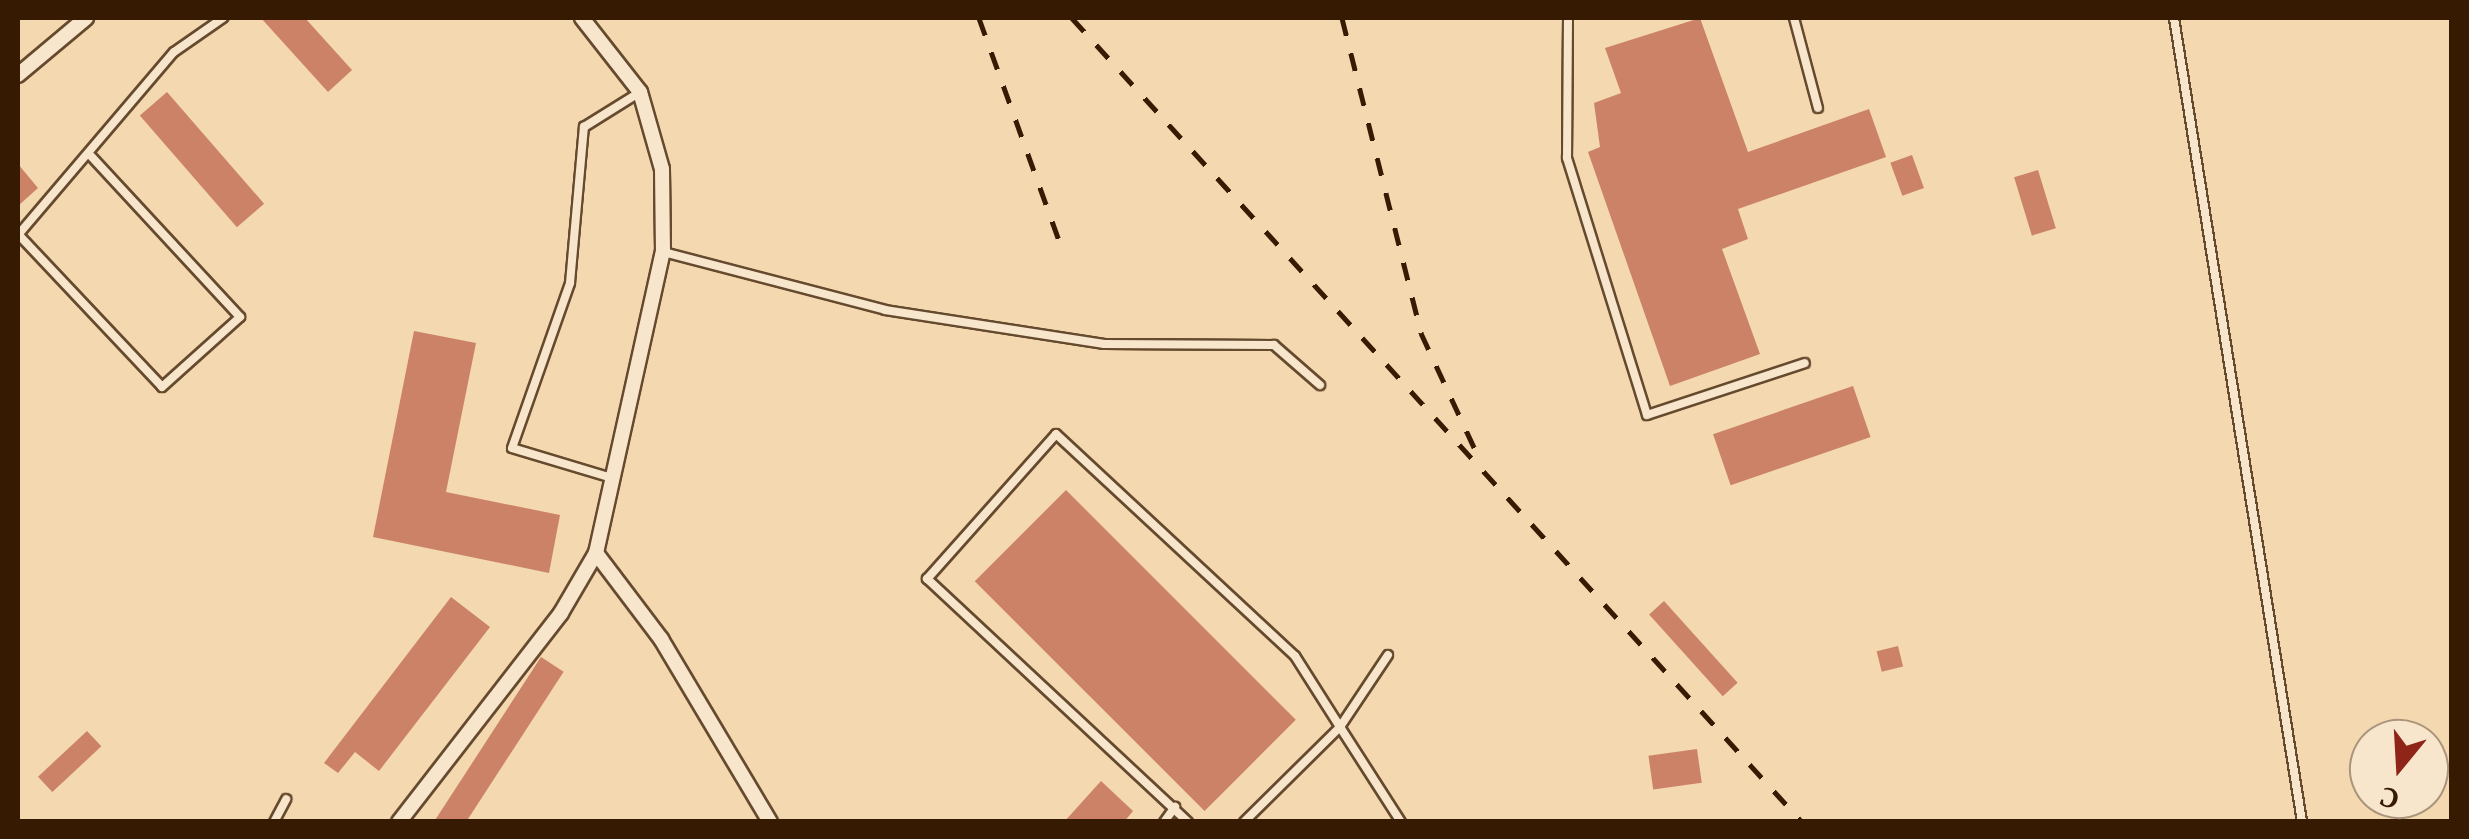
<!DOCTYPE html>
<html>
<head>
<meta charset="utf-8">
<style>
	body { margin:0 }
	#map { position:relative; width:2469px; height:839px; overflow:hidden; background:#f3d8b0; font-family:Vollkorn,serif }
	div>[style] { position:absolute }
	.building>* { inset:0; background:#cc8267; transform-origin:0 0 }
	.roads { filter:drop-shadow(2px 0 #664a2e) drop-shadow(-2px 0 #664a2e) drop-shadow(0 2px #664a2e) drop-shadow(0 -2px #664a2e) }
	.service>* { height:8px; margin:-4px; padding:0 4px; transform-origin:4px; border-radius:4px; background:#f7e6cc }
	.minor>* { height:14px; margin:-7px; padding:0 7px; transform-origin:7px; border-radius:7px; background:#f7e6cc }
	.rail>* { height:5px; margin-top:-2.5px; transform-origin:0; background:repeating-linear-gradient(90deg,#371a02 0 18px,transparent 0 36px) }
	span { translate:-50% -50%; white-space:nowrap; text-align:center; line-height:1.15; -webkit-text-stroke:8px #f7e6cc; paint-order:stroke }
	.frame { position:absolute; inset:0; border:20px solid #371a02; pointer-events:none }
	.north { position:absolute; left:2349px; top:719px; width:100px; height:100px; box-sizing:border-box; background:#f7e6cc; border:2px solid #aa947b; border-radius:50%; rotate:198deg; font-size:28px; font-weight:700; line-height:40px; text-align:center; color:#371a02 }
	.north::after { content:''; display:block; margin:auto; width:35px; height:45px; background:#8f2418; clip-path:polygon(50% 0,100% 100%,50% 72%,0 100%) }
</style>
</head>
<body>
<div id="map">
	<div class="building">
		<div style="clip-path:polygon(261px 18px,305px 18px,352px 70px,328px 92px)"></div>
		<div style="clip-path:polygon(1700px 18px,1748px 152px,1869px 109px,1886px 157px,1738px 209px,1748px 239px,1722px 249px,1760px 354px,1670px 386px,1588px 152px,1600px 147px,1594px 103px,1621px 93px,1605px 48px)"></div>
		<div style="left:167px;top:92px;width:148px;height:36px;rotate:49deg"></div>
		<div style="left:1912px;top:155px;width:35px;height:23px;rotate:70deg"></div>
		<div style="clip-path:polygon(18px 164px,38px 188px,18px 206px)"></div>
		<div style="left:2038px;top:170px;width:61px;height:25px;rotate:73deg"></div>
		<div style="clip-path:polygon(414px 331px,476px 343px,446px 492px,560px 515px,549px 573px,373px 537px)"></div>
		<div style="left:1853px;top:386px;width:54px;height:148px;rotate:71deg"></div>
		<div style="left:1066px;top:490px;width:325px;height:129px;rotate:45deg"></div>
		<div style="clip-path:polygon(451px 597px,490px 627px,379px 771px,355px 752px,338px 773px,324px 763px)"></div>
		<div style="left:1664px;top:601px;width:110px;height:20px;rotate:48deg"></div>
		<div style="left:1898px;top:646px;width:21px;height:22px;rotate:76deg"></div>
		<div style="left:541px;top:657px;width:27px;height:198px;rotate:33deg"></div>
		<div style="left:87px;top:731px;width:21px;height:67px;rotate:47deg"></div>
		<div style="left:1697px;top:749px;width:34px;height:49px;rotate:82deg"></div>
		<div style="clip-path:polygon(1101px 781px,1133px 811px,1124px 822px,1064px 822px)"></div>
	</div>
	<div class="roads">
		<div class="service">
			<div style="left:1568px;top:18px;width:140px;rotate:90.4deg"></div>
			<div style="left:1567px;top:158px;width:269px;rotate:72.7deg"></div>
			<div style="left:1647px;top:415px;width:166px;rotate:-18.2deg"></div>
			<div style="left:1794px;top:18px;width:93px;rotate:75.1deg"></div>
			<div style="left:2174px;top:18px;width:814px;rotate:80.95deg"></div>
			<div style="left:18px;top:234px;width:210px;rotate:46.7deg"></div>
			<div style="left:162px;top:387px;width:105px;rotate:-41.9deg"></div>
			<div style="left:240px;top:317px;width:219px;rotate:-132.8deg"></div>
			<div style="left:18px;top:235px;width:240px;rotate:-49.6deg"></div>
			<div style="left:174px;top:52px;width:60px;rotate:-34.8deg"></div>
			<div style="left:663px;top:252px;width:229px;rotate:14.6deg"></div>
			<div style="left:885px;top:310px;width:222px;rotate:8.8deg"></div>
			<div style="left:1104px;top:344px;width:170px;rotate:0.3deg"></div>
			<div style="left:1274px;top:345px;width:61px;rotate:41deg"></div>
			<div style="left:612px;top:478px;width:104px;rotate:-163.3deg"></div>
			<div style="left:512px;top:448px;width:175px;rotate:-70.6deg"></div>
			<div style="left:570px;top:283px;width:157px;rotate:-84.9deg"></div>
			<div style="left:584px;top:127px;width:66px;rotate:-32deg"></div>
			<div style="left:1388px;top:655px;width:87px;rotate:123.7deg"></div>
			<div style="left:1340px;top:727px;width:113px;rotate:57.3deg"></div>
			<div style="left:274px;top:822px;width:26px;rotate:-62deg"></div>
			<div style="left:1164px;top:822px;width:19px;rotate:-54deg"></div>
			<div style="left:1188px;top:822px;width:357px;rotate:-137deg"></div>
			<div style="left:927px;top:579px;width:194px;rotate:-48.3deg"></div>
			<div style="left:1056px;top:434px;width:326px;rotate:42.9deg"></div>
			<div style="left:1295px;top:656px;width:84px;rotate:57.6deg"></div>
			<div style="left:1340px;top:727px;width:135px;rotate:135.3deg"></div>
		</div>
		<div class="minor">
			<div style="left:18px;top:75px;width:89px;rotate:-40deg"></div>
			<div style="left:596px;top:553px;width:108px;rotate:52.9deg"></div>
			<div style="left:661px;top:639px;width:213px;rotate:59.2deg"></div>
			<div style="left:399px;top:822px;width:264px;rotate:-52.2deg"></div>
			<div style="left:561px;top:613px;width:69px;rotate:-59.7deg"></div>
			<div style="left:596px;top:553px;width:308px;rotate:-77.5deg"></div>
			<div style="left:663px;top:252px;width:83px;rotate:-90.7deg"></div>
			<div style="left:662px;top:169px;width:80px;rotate:-105.9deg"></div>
			<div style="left:640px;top:92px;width:94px;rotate:-128.1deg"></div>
		</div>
	</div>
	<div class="rail">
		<div style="left:979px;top:18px;width:236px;rotate:70.2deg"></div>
		<div style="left:1072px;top:18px;width:1086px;rotate:47.76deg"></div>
		<div style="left:1342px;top:18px;width:325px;rotate:75.9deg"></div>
		<div style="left:1421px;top:333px;width:136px;rotate:65.1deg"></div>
	</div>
	<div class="frame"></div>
	<div class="north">С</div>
</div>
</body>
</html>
